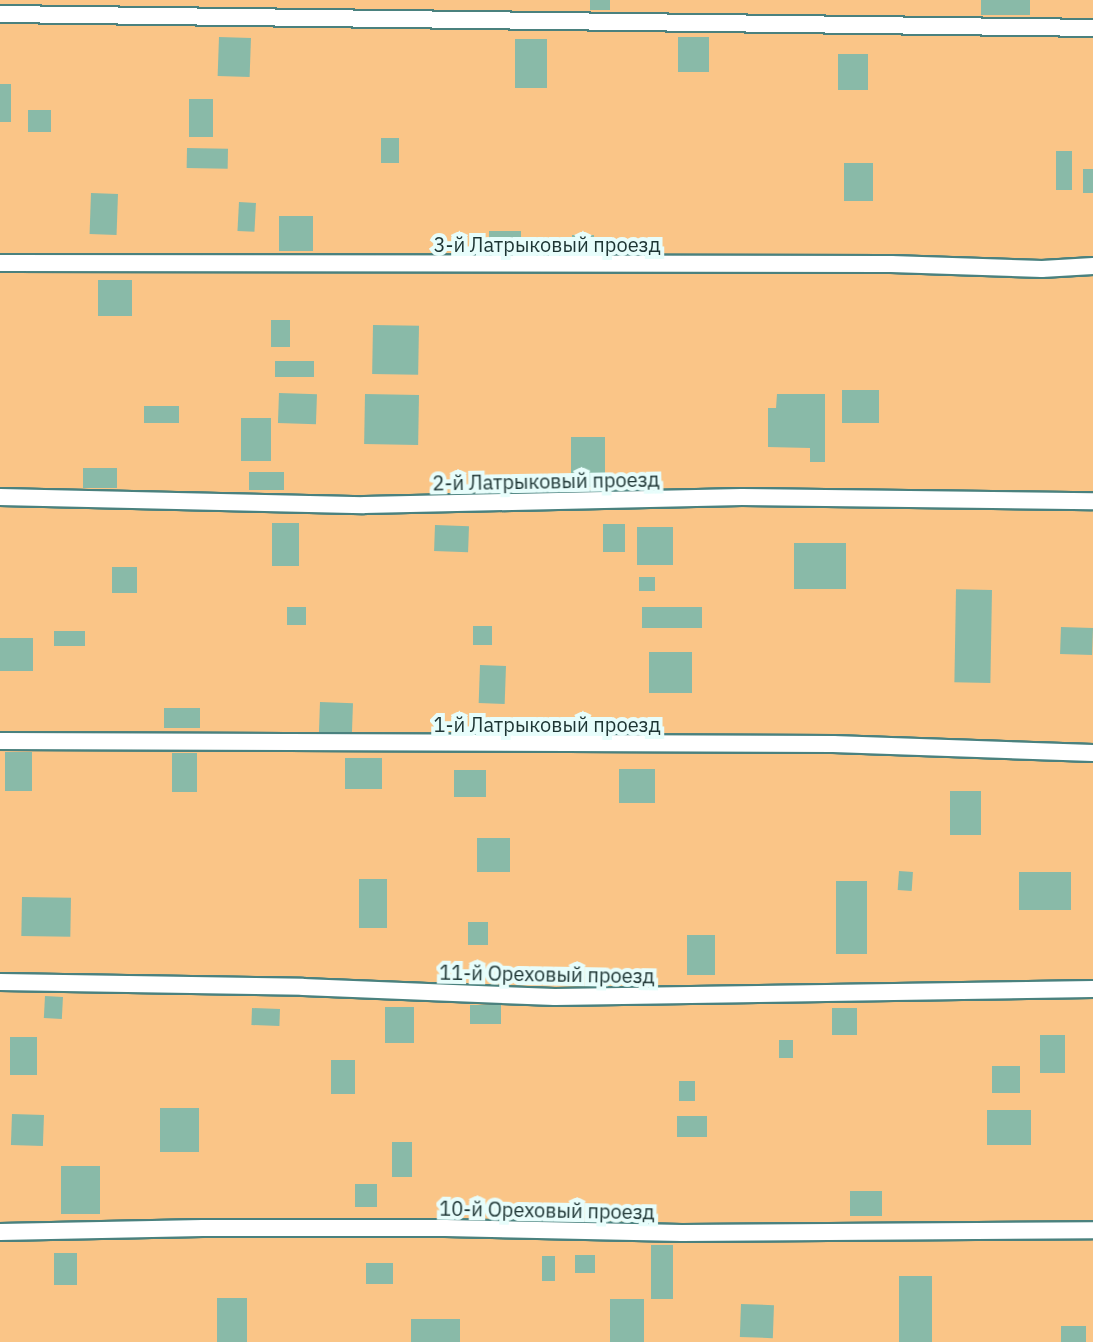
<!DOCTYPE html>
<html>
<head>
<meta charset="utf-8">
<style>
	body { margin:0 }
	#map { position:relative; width:1093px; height:1342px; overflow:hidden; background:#bef8f3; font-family:"IBM Plex Sans",sans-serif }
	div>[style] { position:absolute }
	.green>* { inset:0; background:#fac587; transform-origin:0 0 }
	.building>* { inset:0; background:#89baa8; transform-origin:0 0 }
	.roads { filter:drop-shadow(2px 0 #4a817e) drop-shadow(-2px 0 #4a817e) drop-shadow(0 2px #4a817e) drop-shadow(0 -2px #4a817e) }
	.lane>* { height:16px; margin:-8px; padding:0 8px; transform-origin:8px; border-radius:8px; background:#fff }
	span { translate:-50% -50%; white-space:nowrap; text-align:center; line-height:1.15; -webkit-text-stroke:8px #e7fdfb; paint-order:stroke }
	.street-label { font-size:20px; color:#1d3433 }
</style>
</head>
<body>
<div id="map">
	<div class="green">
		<div style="left:0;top:0;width:1093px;height:1342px"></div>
	</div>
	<div class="building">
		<div style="left:590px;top:0;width:20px;height:10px"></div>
		<div style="left:981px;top:0;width:49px;height:15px"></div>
		<div style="left:219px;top:37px;width:32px;height:39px;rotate:2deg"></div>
		<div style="left:678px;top:37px;width:31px;height:35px"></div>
		<div style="left:515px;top:39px;width:32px;height:49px"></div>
		<div style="left:838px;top:54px;width:30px;height:36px"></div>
		<div style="left:0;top:84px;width:11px;height:38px"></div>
		<div style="left:189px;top:99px;width:24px;height:38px"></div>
		<div style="left:28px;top:110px;width:23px;height:22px"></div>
		<div style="left:381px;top:138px;width:18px;height:25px"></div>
		<div style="left:187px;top:148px;width:41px;height:20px;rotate:1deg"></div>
		<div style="left:1056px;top:151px;width:16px;height:39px"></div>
		<div style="left:844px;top:163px;width:29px;height:38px"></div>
		<div style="left:1083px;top:169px;width:10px;height:24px"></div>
		<div style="left:91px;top:193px;width:27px;height:41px;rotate:2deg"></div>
		<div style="left:239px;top:202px;width:17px;height:29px;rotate:3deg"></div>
		<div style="left:279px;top:216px;width:34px;height:35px"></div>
		<div style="left:489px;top:231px;width:32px;height:23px"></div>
		<div style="left:572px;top:235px;width:22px;height:16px"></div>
		<div style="left:98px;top:280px;width:34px;height:36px"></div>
		<div style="left:271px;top:320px;width:19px;height:27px"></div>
		<div style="left:373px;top:325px;width:46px;height:49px;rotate:1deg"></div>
		<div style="left:275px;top:361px;width:39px;height:16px"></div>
		<div style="left:842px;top:390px;width:37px;height:33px"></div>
		<div style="left:279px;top:393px;width:38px;height:30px;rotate:2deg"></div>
		<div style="left:365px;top:394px;width:54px;height:50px;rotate:1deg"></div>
		<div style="clip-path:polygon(777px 394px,825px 394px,825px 462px,810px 462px,810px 448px,768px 447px,768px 408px,776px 408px)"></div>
		<div style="left:144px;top:406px;width:35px;height:17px"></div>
		<div style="left:241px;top:418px;width:30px;height:43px"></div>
		<div style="left:605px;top:437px;width:50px;height:34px;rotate:90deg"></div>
		<div style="left:83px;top:468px;width:34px;height:20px"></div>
		<div style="left:249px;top:472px;width:35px;height:18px"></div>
		<div style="left:272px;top:523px;width:27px;height:43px"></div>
		<div style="left:603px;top:524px;width:22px;height:28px"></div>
		<div style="left:435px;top:525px;width:34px;height:26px;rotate:2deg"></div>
		<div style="left:637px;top:527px;width:36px;height:38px"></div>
		<div style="left:794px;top:543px;width:52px;height:46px"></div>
		<div style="left:112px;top:567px;width:25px;height:26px"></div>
		<div style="left:655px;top:577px;width:14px;height:16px;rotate:90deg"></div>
		<div style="left:992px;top:590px;width:93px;height:36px;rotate:91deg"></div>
		<div style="left:287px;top:607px;width:19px;height:18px"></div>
		<div style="left:642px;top:607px;width:60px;height:21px"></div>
		<div style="left:473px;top:626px;width:19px;height:19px"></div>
		<div style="left:1061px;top:627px;width:32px;height:27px;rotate:2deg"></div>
		<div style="left:54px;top:631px;width:31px;height:15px"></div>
		<div style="left:0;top:638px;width:33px;height:33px"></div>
		<div style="left:649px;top:652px;width:43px;height:41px"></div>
		<div style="left:480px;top:665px;width:26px;height:38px;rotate:2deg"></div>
		<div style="left:320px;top:702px;width:33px;height:31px;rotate:2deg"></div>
		<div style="left:164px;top:708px;width:36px;height:20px"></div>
		<div style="left:5px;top:752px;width:27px;height:39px"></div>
		<div style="left:197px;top:753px;width:39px;height:25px;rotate:90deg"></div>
		<div style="left:345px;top:758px;width:37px;height:31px"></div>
		<div style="left:619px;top:769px;width:36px;height:34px"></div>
		<div style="left:454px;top:770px;width:32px;height:27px"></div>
		<div style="left:950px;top:791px;width:31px;height:44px"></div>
		<div style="left:477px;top:838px;width:33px;height:34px"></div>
		<div style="left:899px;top:871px;width:14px;height:19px;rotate:4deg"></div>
		<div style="left:1019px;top:872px;width:52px;height:38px"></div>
		<div style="left:387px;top:879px;width:49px;height:28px;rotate:90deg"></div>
		<div style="left:836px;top:881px;width:31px;height:73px"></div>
		<div style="left:22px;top:897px;width:49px;height:39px;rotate:1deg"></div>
		<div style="left:468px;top:922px;width:20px;height:23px"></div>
		<div style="left:687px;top:935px;width:28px;height:40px"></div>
		<div style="left:45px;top:996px;width:18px;height:22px;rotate:3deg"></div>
		<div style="left:470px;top:1005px;width:31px;height:19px"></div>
		<div style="left:385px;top:1007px;width:29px;height:36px"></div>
		<div style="left:252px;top:1008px;width:28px;height:17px;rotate:2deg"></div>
		<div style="left:832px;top:1008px;width:25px;height:27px"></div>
		<div style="left:1065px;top:1035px;width:38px;height:25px;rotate:90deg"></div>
		<div style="left:37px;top:1037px;width:38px;height:27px;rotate:90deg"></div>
		<div style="left:779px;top:1040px;width:14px;height:18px"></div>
		<div style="left:331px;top:1060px;width:24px;height:34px"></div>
		<div style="left:992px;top:1066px;width:28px;height:27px"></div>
		<div style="left:679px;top:1081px;width:16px;height:20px"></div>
		<div style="left:160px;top:1108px;width:39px;height:44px"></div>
		<div style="left:987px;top:1110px;width:44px;height:35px"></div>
		<div style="left:12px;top:1114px;width:32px;height:31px;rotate:2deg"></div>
		<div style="left:677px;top:1116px;width:30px;height:21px"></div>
		<div style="left:392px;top:1142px;width:20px;height:35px"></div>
		<div style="left:61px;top:1166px;width:39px;height:48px"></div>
		<div style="left:355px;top:1184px;width:22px;height:23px"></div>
		<div style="left:850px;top:1191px;width:32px;height:25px"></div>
		<div style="left:651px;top:1245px;width:22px;height:54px"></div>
		<div style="left:77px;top:1253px;width:32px;height:23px;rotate:90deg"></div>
		<div style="left:575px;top:1255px;width:20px;height:18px"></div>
		<div style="left:542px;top:1256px;width:13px;height:25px"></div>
		<div style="left:366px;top:1263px;width:27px;height:21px"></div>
		<div style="left:899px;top:1276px;width:33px;height:66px"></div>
		<div style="left:217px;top:1298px;width:30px;height:44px"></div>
		<div style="left:610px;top:1299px;width:34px;height:43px"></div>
		<div style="left:741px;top:1304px;width:33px;height:33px;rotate:2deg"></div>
		<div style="left:411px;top:1319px;width:49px;height:23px"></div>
		<div style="left:1061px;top:1326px;width:25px;height:16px"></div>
	</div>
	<div class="roads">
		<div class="lane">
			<div style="left:0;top:14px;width:1093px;rotate:0.73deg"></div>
			<div style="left:0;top:263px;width:891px;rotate:0.06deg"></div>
			<div style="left:891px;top:264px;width:151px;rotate:1.9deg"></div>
			<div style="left:1042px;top:269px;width:51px;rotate:-3.4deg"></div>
			<div style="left:0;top:497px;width:364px;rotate:1.3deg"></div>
			<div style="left:364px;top:505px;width:378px;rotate:-1.2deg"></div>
			<div style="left:742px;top:497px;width:351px;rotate:0.7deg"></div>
			<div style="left:0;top:741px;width:833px;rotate:0.21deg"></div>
			<div style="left:833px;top:744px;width:260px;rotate:2deg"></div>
			<div style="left:0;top:982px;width:303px;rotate:0.9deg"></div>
			<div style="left:303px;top:987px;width:252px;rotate:2.3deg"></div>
			<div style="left:555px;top:997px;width:538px;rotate:-0.85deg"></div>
			<div style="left:0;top:1232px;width:203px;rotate:-1.1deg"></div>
			<div style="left:203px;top:1228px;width:242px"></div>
			<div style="left:445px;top:1228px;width:237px;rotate:1.2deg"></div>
			<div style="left:682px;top:1233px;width:411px;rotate:-0.4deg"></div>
		</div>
	</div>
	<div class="street-label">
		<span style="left:547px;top:244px">3-й Латрыковый проезд</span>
		<span style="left:546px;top:481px;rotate:-1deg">2-й Латрыковый проезд</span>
		<span style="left:547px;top:724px">1-й Латрыковый проезд</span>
		<span style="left:547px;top:974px;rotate:1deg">11-й Ореховый проезд</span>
		<span style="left:547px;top:1210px;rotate:1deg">10-й Ореховый проезд</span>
	</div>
</div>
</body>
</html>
